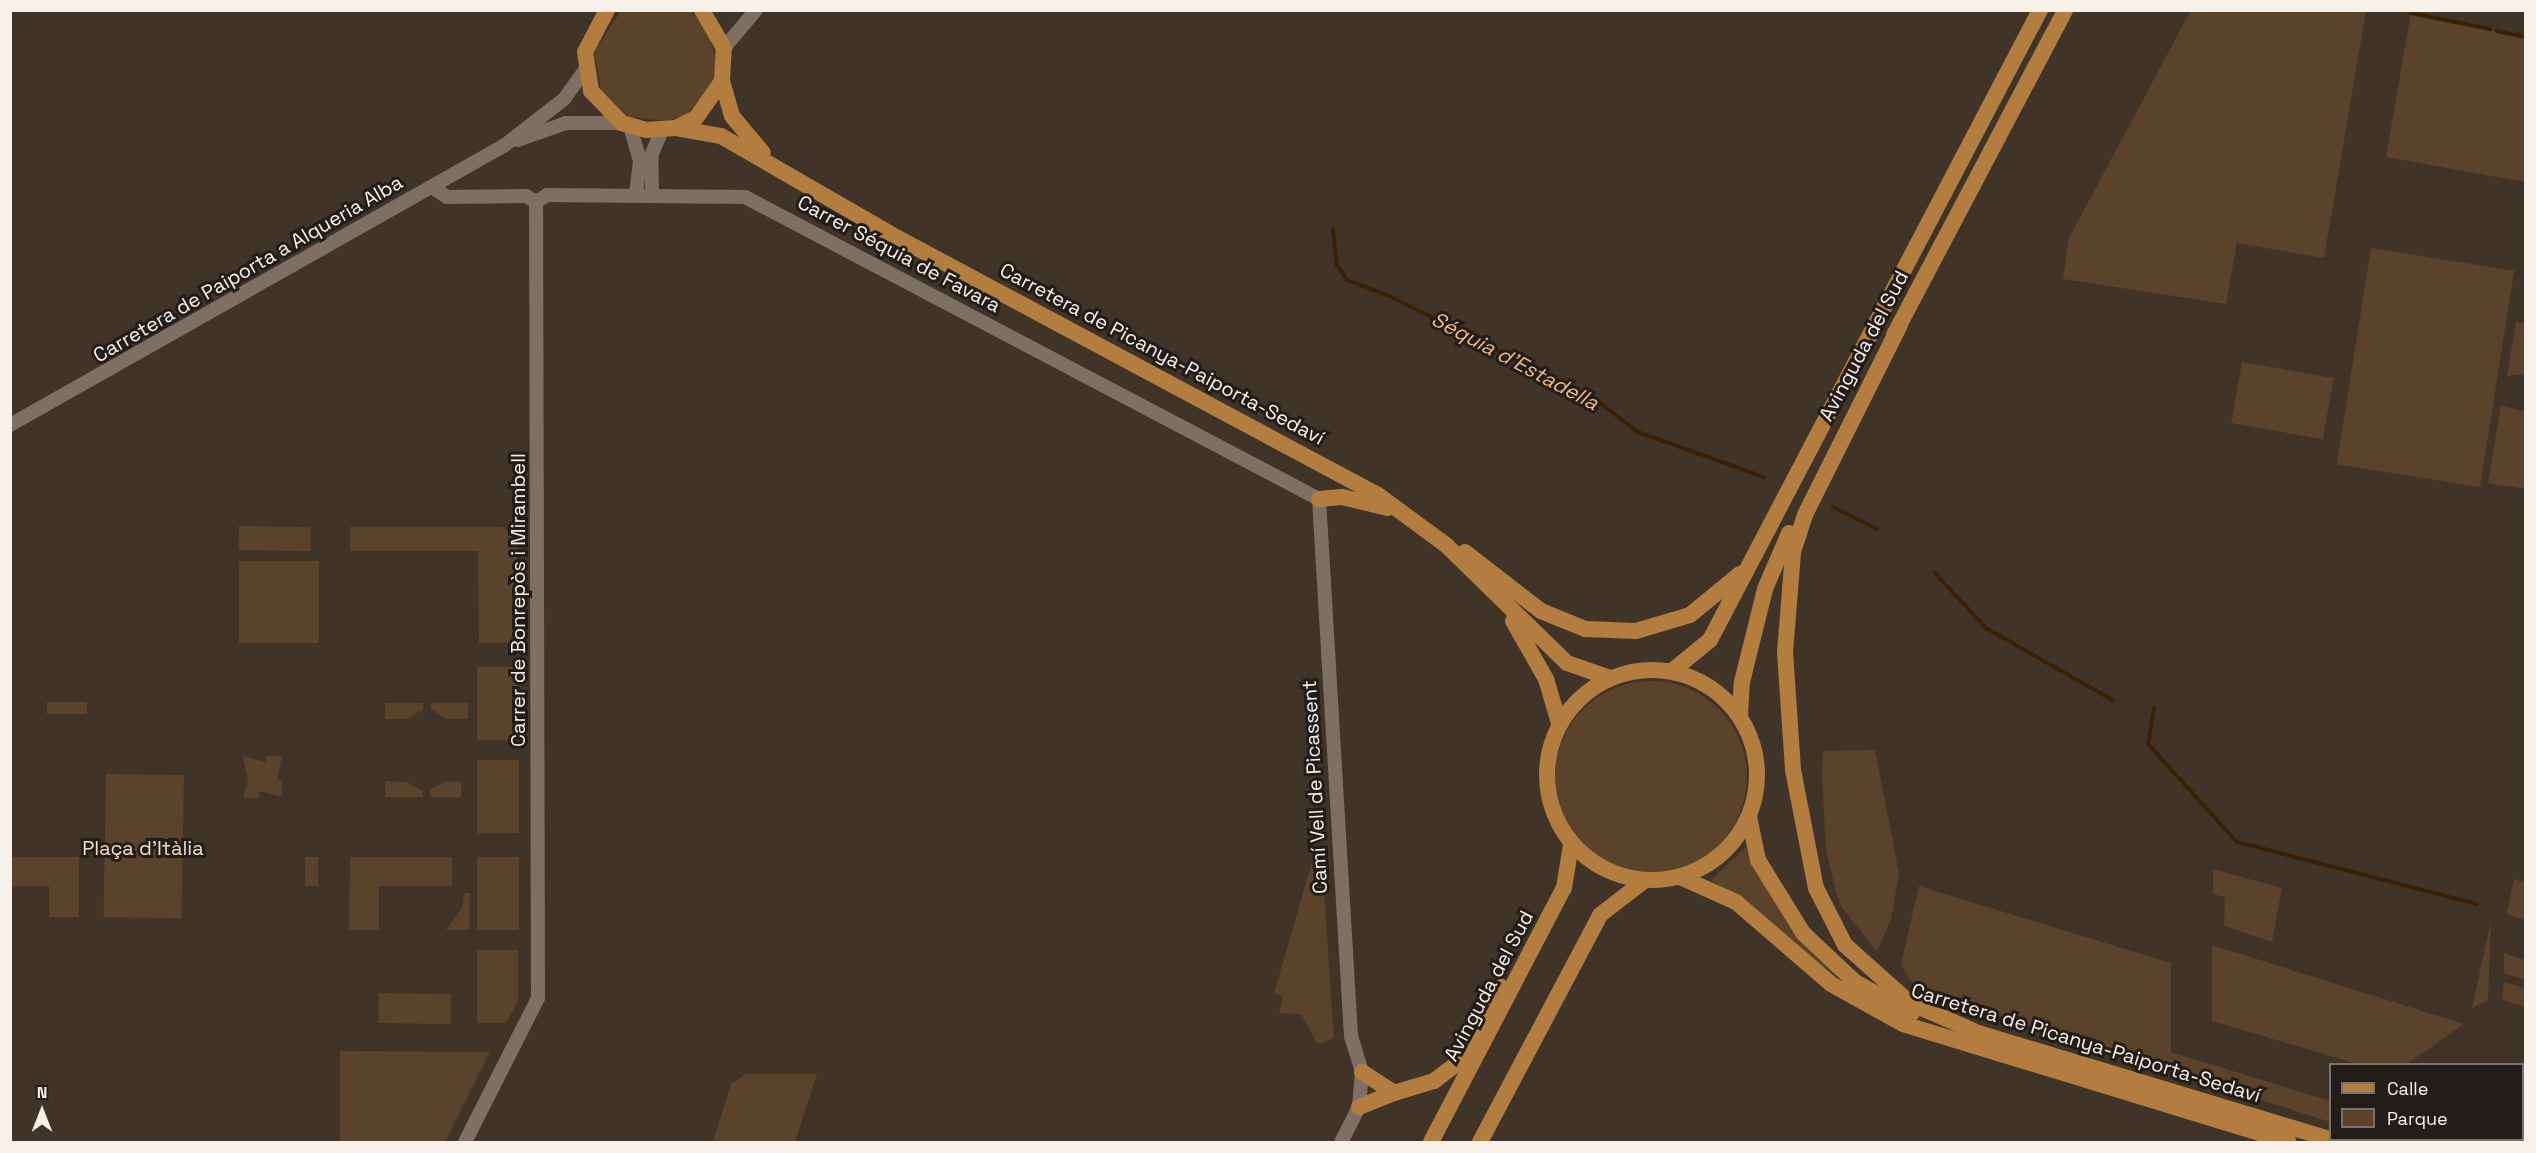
<!DOCTYPE html>
<html>
<head>
<meta charset="utf-8">
<style>
	body { margin:0 }
	#map { position:relative; width:2536px; height:1153px; overflow:hidden; background:#403429; font-family:"Space Grotesk",sans-serif }
	div>[style] { position:absolute }
	.green>* { inset:0; background:#5a422b; transform-origin:0 0 }
	.round { border-radius:50% }
	.stream>* { height:4px; margin:-2px; padding:0 2px; transform-origin:2px; border-radius:2px; background:#3b2104 }
	.minor>* { height:14px; margin:-7px; padding:0 7px; transform-origin:7px; border-radius:7px; background:#7d6f64 }
	.major>* { height:16px; margin:-8px; padding:0 8px; transform-origin:8px; border-radius:8px; background:#b37d40 }
	.major>.ring { margin:-8px; padding:0; box-sizing:content-box; background:none; border:16px solid #b37d40; border-radius:50% }
	span { translate:-50% -50%; white-space:nowrap; text-align:center; line-height:1.15; -webkit-text-stroke:6px #221d18; paint-order:stroke }
	.street-label { font-size:20px; color:#f8f1ea }
	.park-label { font-size:20px; color:#f6ddc6 }
	.water-label { font-size:21px; color:#f4b87e; font-style:italic }
	.frame { position:absolute; inset:0; border:12px solid #f8f1ea; pointer-events:none }
	.legend { position:absolute; left:2329px; top:1063px; width:195px; height:78px; box-sizing:border-box; background:#221d18; border:2px solid #78726c; margin:0; padding:8px 10px; list-style:none; font-size:18px; color:#f8f1ea }
	.legend li { display:flex; align-items:center; gap:12px; height:30px }
	.legend b { width:30px; border:2px solid #78726c }
	.north { position:absolute; left:12px; top:1081px; width:60px; height:60px; -webkit-text-stroke:4px #221d18; paint-order:stroke; rotate:0deg; font-size:16px; font-weight:700; line-height:24px; text-align:center; color:#f8f1ea }
	.north::after { content:''; display:block; margin:auto; width:21px; height:27px; background:#f8f1ea; clip-path:polygon(50% 0,100% 100%,50% 72%,0 100%) }
</style>
</head>
<body>
<div id="map">
	<div class="green">
		<div style="clip-path:polygon(2191px 10px,2366px 11px,2324px 258px,2237px 243px,2226px 304px,2063px 279px,2069px 238px)"></div>
		<div style="clip-path:polygon(621px 11px,690px 11px,708px 28px,717px 67px,712px 86px,686px 115px,667px 121px,629px 117px,601px 90px,594px 52px)"></div>
		<div style="clip-path:polygon(2411px 13px,2525px 37px,2525px 182px,2386px 157px)"></div>
		<div style="left:2371px;top:248px;width:145px;height:219px;rotate:9deg"></div>
		<div style="clip-path:polygon(2516px 321px,2525px 324px,2525px 374px,2507px 376px)"></div>
		<div style="left:2242px;top:362px;width:93px;height:62px;rotate:10deg"></div>
		<div style="clip-path:polygon(2501px 406px,2525px 411px,2525px 489px,2488px 483px)"></div>
		<div style="left:239px;top:526px;width:72px;height:24px;rotate:1deg"></div>
		<div style="clip-path:polygon(350px 527px,503px 527px,517px 541px,518px 643px,479px 643px,478px 551px,350px 551px)"></div>
		<div style="left:239px;top:561px;width:80px;height:82px"></div>
		<div style="left:477px;top:667px;width:42px;height:73px"></div>
		<div class="round" style="left:1555px;top:681px;width:192px;height:192px"></div>
		<div style="left:47px;top:702px;width:40px;height:12px"></div>
		<div style="clip-path:polygon(385px 703px,423px 703px,423px 709px,407px 719px,385px 719px)"></div>
		<div style="clip-path:polygon(431px 703px,468px 703px,468px 719px,446px 719px,431px 709px)"></div>
		<div style="clip-path:polygon(1875px 750px,1899px 873px,1891px 920px,1877px 951px,1842px 908px,1836px 892px,1826px 850px,1822px 774px,1823px 751px)"></div>
		<div style="clip-path:polygon(243px 756px,266px 762px,266px 756px,282px 756px,277px 779px,282px 780px,282px 797px,259px 791px,259px 798px,243px 798px,248px 780px)"></div>
		<div style="left:477px;top:760px;width:42px;height:73px"></div>
		<div style="left:106px;top:774px;width:78px;height:143px;rotate:1deg"></div>
		<div style="clip-path:polygon(385px 781px,407px 782px,423px 791px,423px 797px,385px 797px)"></div>
		<div style="clip-path:polygon(447px 781px,468px 783px,461px 783px,461px 797px,430px 797px,430px 790px)"></div>
		<div style="clip-path:polygon(1746px 847px,1788px 925px,1852px 988px,1711px 880px)"></div>
		<div style="clip-path:polygon(1321px 850px,1334px 1038px,1324px 1043px,1317px 1043px,1301px 1014px,1279px 1013px,1283px 996px,1274px 993px,1315px 852px)"></div>
		<div style="clip-path:polygon(11px 857px,79px 857px,79px 917px,49px 917px,49px 886px,11px 886px)"></div>
		<div style="left:305px;top:857px;width:13px;height:29px"></div>
		<div style="clip-path:polygon(350px 857px,452px 857px,452px 886px,379px 886px,379px 930px,349px 930px)"></div>
		<div style="left:477px;top:857px;width:42px;height:73px"></div>
		<div style="clip-path:polygon(2213px 869px,2282px 888px,2272px 942px,2224px 926px,2225px 897px,2213px 894px)"></div>
		<div style="clip-path:polygon(2514px 879px,2525px 883px,2525px 920px,2507px 914px)"></div>
		<div style="clip-path:polygon(1919px 886px,2171px 963px,2171px 1052px,2330px 1101px,2330px 1122px,1928px 993px,1909px 979px,1901px 964px)"></div>
		<div style="clip-path:polygon(464px 893px,470px 893px,469px 930px,446px 930px,462px 908px)"></div>
		<div style="clip-path:polygon(2491px 920px,2488px 1000px,2472px 1008px)"></div>
		<div style="clip-path:polygon(2212px 945px,2464px 1024px,2407px 1064px,2358px 1064px,2212px 1021px)"></div>
		<div style="clip-path:polygon(477px 950px,518px 950px,518px 1001px,506px 1023px,477px 1023px)"></div>
		<div style="clip-path:polygon(2504px 953px,2525px 960px,2525px 980px,2504px 973px)"></div>
		<div style="clip-path:polygon(2504px 982px,2525px 988px,2525px 1007px,2502px 1000px)"></div>
		<div style="left:379px;top:993px;width:72px;height:30px;rotate:1deg"></div>
		<div style="clip-path:polygon(340px 1051px,346px 1051px,490px 1052px,445px 1142px,340px 1142px)"></div>
		<div style="clip-path:polygon(746px 1074px,817px 1074px,795px 1142px,713px 1142px,731px 1084px)"></div>
	</div>
	<div class="stream">
		<div style="left:2411px;top:13px;width:81px;rotate:11.4deg"></div>
		<div style="left:2497px;top:31px;width:30px;rotate:12deg"></div>
		<div style="left:1333px;top:229px;width:36px;rotate:84deg"></div>
		<div style="left:1337px;top:265px;width:18px;rotate:56deg"></div>
		<div style="left:1347px;top:280px;width:46px;rotate:20.4deg"></div>
		<div style="left:1390px;top:296px;width:231px;rotate:26.8deg"></div>
		<div style="left:1596px;top:400px;width:53px;rotate:37.3deg"></div>
		<div style="left:1638px;top:432px;width:134px;rotate:19.7deg"></div>
		<div style="left:1833px;top:507px;width:49px;rotate:26.6deg"></div>
		<div style="left:1935px;top:573px;width:75px;rotate:47.2deg"></div>
		<div style="left:1986px;top:628px;width:147px;rotate:29.7deg"></div>
		<div style="left:2154px;top:708px;width:36px;rotate:99deg"></div>
		<div style="left:2148px;top:744px;width:132px;rotate:47.8deg"></div>
		<div style="left:2237px;top:842px;width:247px;rotate:14.5deg"></div>
	</div>
	<div class="minor">
		<div style="left:724px;top:48px;width:50px;rotate:-49.9deg"></div>
		<div style="left:630px;top:126px;width:36px;rotate:74deg"></div>
		<div style="left:640px;top:161px;width:34px;rotate:97deg"></div>
		<div style="left:518px;top:140px;width:51px;rotate:-19.5deg"></div>
		<div style="left:566px;top:123px;width:56px"></div>
		<div style="left:432px;top:187px;width:18px;rotate:34deg"></div>
		<div style="left:447px;top:197px;width:79px;rotate:-0.7deg"></div>
		<div style="left:526px;top:196px;width:12px;rotate:31deg"></div>
		<div style="left:652px;top:195px;width:39px;rotate:-91deg"></div>
		<div style="left:651px;top:156px;width:28px;rotate:-67deg"></div>
		<div style="left:536px;top:202px;width:13px;rotate:-32deg"></div>
		<div style="left:547px;top:195px;width:198px;rotate:0.6deg"></div>
		<div style="left:745px;top:197px;width:649px;rotate:27.75deg"></div>
		<div style="left:1319px;top:499px;width:538px;rotate:86.59deg"></div>
		<div style="left:1351px;top:1036px;width:38px;rotate:73deg"></div>
		<div style="left:1362px;top:1072px;width:35px;rotate:95deg"></div>
		<div style="left:1359px;top:1107px;width:39px;rotate:117deg"></div>
		<div style="left:10px;top:425px;width:569px;rotate:-29.49deg"></div>
		<div style="left:505px;top:145px;width:75px;rotate:-37.9deg"></div>
		<div style="left:564px;top:99px;width:36px;rotate:-54deg"></div>
		<div style="left:465px;top:1142px;width:161px;rotate:-63.1deg"></div>
		<div style="left:538px;top:998px;width:796px;rotate:-90.14deg"></div>
	</div>
	<div class="major">
		<div style="left:607px;top:10px;width:47px;rotate:117.6deg"></div>
		<div style="left:585px;top:52px;width:39px;rotate:81deg"></div>
		<div style="left:591px;top:91px;width:45px;rotate:45.9deg"></div>
		<div style="left:622px;top:123px;width:25px;rotate:16deg"></div>
		<div style="left:646px;top:130px;width:30px;rotate:-4deg"></div>
		<div style="left:676px;top:128px;width:22px;rotate:-27deg"></div>
		<div style="left:696px;top:118px;width:45px;rotate:-54.9deg"></div>
		<div style="left:722px;top:81px;width:33px;rotate:-87deg"></div>
		<div style="left:724px;top:48px;width:44px;rotate:-120.1deg"></div>
		<div style="left:722px;top:81px;width:36px;rotate:74deg"></div>
		<div style="left:732px;top:116px;width:48px;rotate:50deg"></div>
		<div style="left:676px;top:128px;width:46px;rotate:10.1deg"></div>
		<div style="left:721px;top:136px;width:204px;rotate:30deg"></div>
		<div style="left:898px;top:238px;width:544px;rotate:28.17deg"></div>
		<div style="left:1378px;top:495px;width:84px;rotate:36.3deg"></div>
		<div style="left:1446px;top:545px;width:169px;rotate:44.3deg"></div>
		<div style="left:1567px;top:663px;width:46px;rotate:19.2deg"></div>
		<div style="left:1900px;top:325px;width:212px;rotate:116.6deg"></div>
		<div style="left:1805px;top:515px;width:40px;rotate:108deg"></div>
		<div style="left:1793px;top:553px;width:99px;rotate:94.6deg"></div>
		<div style="left:1785px;top:652px;width:118px;rotate:86.1deg"></div>
		<div style="left:1793px;top:770px;width:120px;rotate:79deg"></div>
		<div style="left:1816px;top:888px;width:64px;rotate:63deg"></div>
		<div style="left:1845px;top:945px;width:87px;rotate:41.7deg"></div>
		<div style="left:1910px;top:1003px;width:70px;rotate:23.6deg"></div>
		<div style="left:1894px;top:335px;width:367px;rotate:-62.2deg"></div>
		<div style="left:1319px;top:499px;width:23px;rotate:-5deg"></div>
		<div style="left:1342px;top:497px;width:47px;rotate:13.4deg"></div>
		<div style="left:1465px;top:552px;width:96px;rotate:37.8deg"></div>
		<div style="left:1541px;top:611px;width:48px;rotate:22.2deg"></div>
		<div style="left:1585px;top:629px;width:51px;rotate:2.2deg"></div>
		<div style="left:1636px;top:631px;width:56px;rotate:-16.5deg"></div>
		<div style="left:1690px;top:615px;width:65px;rotate:-39.4deg"></div>
		<div style="left:1513px;top:621px;width:67px;rotate:60.4deg"></div>
		<div style="left:1546px;top:679px;width:46px;rotate:73.5deg"></div>
		<div class="ring" style="left:1547px;top:670px;width:194px;height:194px"></div>
		<div style="left:1672px;top:671px;width:49px;rotate:-39.2deg"></div>
		<div style="left:1710px;top:640px;width:711px;rotate:-62.35deg"></div>
		<div style="left:1740px;top:716px;width:34px;rotate:-87deg"></div>
		<div style="left:1742px;top:682px;width:96px;rotate:-76.1deg"></div>
		<div style="left:1765px;top:589px;width:61px;rotate:-66.8deg"></div>
		<div style="left:1749px;top:817px;width:44px;rotate:78.2deg"></div>
		<div style="left:1758px;top:860px;width:86px;rotate:58.3deg"></div>
		<div style="left:1803px;top:933px;width:71px;rotate:43.3deg"></div>
		<div style="left:1855px;top:982px;width:65px;rotate:28.5deg"></div>
		<div style="left:1680px;top:877px;width:61px;rotate:24.1deg"></div>
		<div style="left:1736px;top:902px;width:125px;rotate:40.8deg"></div>
		<div style="left:1831px;top:984px;width:82px;rotate:29.1deg"></div>
		<div style="left:1903px;top:1024px;width:403px;rotate:17deg"></div>
		<div style="left:1965px;top:1029px;width:381px;rotate:16.8deg"></div>
		<div style="left:1362px;top:1072px;width:38px;rotate:33deg"></div>
		<div style="left:1394px;top:1093px;width:42px;rotate:-16.7deg"></div>
		<div style="left:1434px;top:1081px;width:25px;rotate:-37deg"></div>
		<div style="left:1454px;top:1066px;width:92px;rotate:-59.3deg"></div>
		<div style="left:1359px;top:1107px;width:38px;rotate:-22deg"></div>
		<div style="left:1431px;top:1142px;width:287px;rotate:-62.4deg"></div>
		<div style="left:1564px;top:888px;width:44px;rotate:-80.8deg"></div>
		<div style="left:1480px;top:1142px;width:257px;rotate:-62.1deg"></div>
		<div style="left:1600px;top:915px;width:56px;rotate:-37.7deg"></div>
	</div>
	<div class="street-label">
		<span style="left:899px;top:254px;rotate:28deg">Carrer Séquia de Favara</span>
		<span style="left:248px;top:269px;rotate:-30deg">Carretera de Paiporta a Alqueria Alba</span>
		<span style="left:1864px;top:346px;rotate:-62deg">Avinguda del Sud</span>
		<span style="left:1162px;top:354px;rotate:28deg">Carretera de Picanya-Paiporta-Sedaví</span>
		<span style="left:518px;top:600px;rotate:-90deg">Carrer de Bonrepòs i Mirambell</span>
		<span style="left:1315px;top:787px;rotate:-93deg">Camí Vell de Picassent</span>
		<span style="left:1489px;top:986px;rotate:-62deg">Avinguda del Sud</span>
		<span style="left:2086px;top:1043px;rotate:17deg">Carretera de Picanya-Paiporta-Sedaví</span>
	</div>
	<div class="park-label">
		<span style="left:143px;top:848px">Plaça d'Itàlia</span>
	</div>
	<div class="water-label">
		<span style="left:1515px;top:361px;rotate:28deg">Séquia d'Estadella</span>
	</div>
	<div class="frame"></div>
	<ul class="legend">
	<li><b style="height:8px;background:#b37d40"></b>Calle</li>
	<li><b style="height:16px;background:#5a422b"></b>Parque</li>
	</ul>
	<div class="north">N</div>
</div>
</body>
</html>
